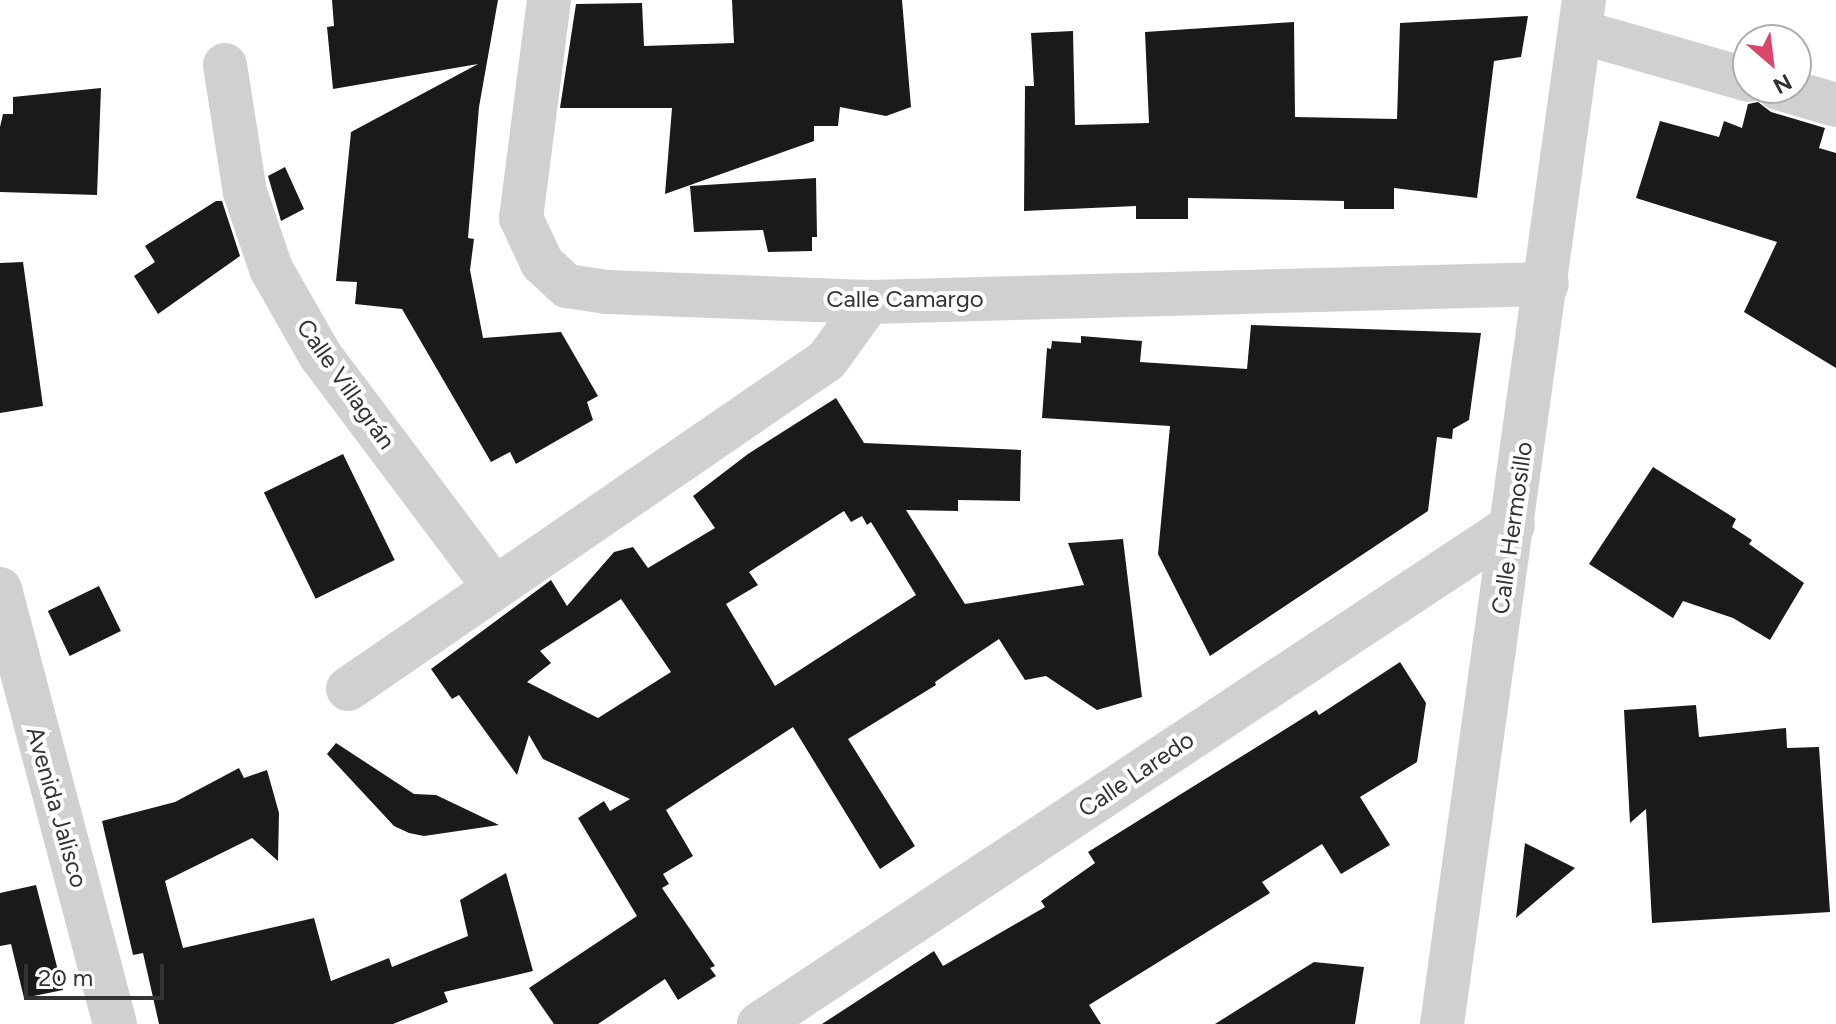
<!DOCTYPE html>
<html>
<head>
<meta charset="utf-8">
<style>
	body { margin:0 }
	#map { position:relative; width:1836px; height:1024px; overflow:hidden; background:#fff; font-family:Figtree,sans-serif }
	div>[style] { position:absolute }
	.building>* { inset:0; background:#1a1a1a; transform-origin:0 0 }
	.minor>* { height:44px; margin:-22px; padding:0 22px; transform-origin:22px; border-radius:22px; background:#d0d0d0 }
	span { translate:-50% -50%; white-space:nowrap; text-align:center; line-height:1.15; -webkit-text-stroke:8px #fff; paint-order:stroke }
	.street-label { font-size:24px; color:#333 }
	.north { position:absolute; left:1732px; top:24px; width:80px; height:80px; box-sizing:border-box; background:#fff; border:2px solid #adadad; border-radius:50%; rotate:152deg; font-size:22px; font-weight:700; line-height:32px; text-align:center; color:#333 }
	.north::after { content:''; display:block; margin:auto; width:28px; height:36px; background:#d8466a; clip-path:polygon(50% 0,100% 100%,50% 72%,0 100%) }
	.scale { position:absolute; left:24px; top:964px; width:140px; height:36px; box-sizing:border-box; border:4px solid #333; border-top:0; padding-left:10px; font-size:24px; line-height:28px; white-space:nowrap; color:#333; -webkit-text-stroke:6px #fff; paint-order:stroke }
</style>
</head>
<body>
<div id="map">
	<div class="building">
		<div style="clip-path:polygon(332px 0,498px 0,479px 107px,468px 238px,474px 239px,470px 270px,483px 338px,561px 332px,598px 396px,587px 402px,593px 420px,516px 464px,510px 452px,491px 462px,402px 309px,355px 304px,357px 282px,336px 281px,351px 132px,478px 64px,333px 89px,327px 27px,334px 26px)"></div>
		<div style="clip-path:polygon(732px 0,902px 0,911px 107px,886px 116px,840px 107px,838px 126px,814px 126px,814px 141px,665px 194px,672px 108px,560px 108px,576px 4px,642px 3px,644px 46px,734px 43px)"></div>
		<div style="clip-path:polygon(1528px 16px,1521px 57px,1494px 61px,1477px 198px,1394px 188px,1394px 209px,1344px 209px,1344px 201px,1188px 198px,1188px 219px,1136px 219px,1136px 206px,1024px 211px,1025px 86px,1034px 86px,1031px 33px,1073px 31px,1075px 125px,1149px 123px,1145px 32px,1294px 22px,1295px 117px,1397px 119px,1400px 23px)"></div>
		<div style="clip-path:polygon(101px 88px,97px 195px,0 192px,0 127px,3px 114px,13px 114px,13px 97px)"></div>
		<div style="clip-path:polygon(1758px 102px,1771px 112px,1825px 128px,1819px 148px,1836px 153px,1836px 368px,1744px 312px,1777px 242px,1636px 198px,1660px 121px,1719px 137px,1724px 121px,1742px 128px,1748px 104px)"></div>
		<div style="clip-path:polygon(285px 167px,304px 209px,281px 221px,268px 176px)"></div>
		<div style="clip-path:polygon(816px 178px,817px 237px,812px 237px,812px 251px,768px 252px,763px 230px,694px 232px,690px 186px)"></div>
		<div style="clip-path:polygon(216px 201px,222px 201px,240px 256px,158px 314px,134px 276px,155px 262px,145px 246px)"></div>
		<div style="clip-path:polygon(23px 262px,43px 406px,0 413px,0 263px)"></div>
		<div style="clip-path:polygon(1251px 325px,1481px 333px,1469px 420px,1453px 429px,1452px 439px,1437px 437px,1428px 511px,1210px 656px,1158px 554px,1170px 426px,1042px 418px,1047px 348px,1051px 349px,1052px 341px,1081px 343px,1081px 336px,1142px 341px,1140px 362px,1247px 369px)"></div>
		<div style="clip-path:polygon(evenodd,836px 398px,864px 443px,1021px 450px,1020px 501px,958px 500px,958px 511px,906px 510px,965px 604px,1084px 585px,1068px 543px,1123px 539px,1142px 697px,1097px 710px,1046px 676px,1025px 680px,999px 639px,935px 682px,936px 685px,848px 739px,915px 846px,880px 869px,793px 727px,666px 810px,693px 856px,663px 874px,669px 884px,662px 888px,715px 966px,710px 968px,716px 976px,678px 1000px,665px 979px,598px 1024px,554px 1024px,529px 988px,637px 916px,578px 818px,604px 801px,610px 811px,630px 799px,543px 759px,529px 735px,517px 775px,459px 695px,452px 699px,431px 669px,551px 580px,567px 606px,614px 552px,633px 547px,648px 568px,715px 528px,693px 496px,748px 454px,836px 398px,844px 511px,851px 522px,862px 516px,867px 525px,871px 522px,916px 595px,775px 686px,726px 604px,758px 585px,749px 572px,844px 511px,836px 398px,621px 599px,671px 672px,598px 718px,527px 682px,551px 663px,540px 651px,621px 599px)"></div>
		<div style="left:343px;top:454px;width:118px;height:88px;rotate:64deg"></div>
		<div style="clip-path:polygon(1653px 467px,1736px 519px,1732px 527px,1752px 540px,1749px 544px,1804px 583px,1770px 640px,1733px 618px,1683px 601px,1673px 618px,1589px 564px)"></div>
		<div style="left:99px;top:586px;width:50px;height:57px;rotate:64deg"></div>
		<div style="clip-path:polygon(1400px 662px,1426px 703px,1417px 762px,1360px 797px,1390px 845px,1341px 874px,1322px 844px,1262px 882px,1270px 893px,1089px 1005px,1101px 1024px,822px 1024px,934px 951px,943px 966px,1045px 907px,1041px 901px,1095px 863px,1088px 852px,1316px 710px,1319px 715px)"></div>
		<div style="clip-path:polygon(1696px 705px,1699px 737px,1786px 728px,1787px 748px,1819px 747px,1830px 912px,1652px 923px,1646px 809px,1630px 823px,1624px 710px)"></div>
		<div style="clip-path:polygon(336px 743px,414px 794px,436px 795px,499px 825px,424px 836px,409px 833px,394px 826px,327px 754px)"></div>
		<div style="clip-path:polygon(239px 768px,244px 778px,267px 770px,279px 813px,278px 861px,252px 838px,165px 881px,183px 948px,314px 918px,331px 981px,389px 958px,392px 967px,468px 936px,460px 900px,506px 873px,533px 971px,444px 992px,448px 1002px,393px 1024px,159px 1024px,143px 953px,133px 955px,102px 821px,175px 802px)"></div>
		<div style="clip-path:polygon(1525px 843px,1575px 868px,1516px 918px)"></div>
		<div style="clip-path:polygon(36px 885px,63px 990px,24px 998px,11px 944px,0 946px,0 893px)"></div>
		<div style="clip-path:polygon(1314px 962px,1364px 967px,1355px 1024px,1215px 1024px)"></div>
	</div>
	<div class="minor">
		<div style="left:549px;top:0;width:220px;rotate:97.3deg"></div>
		<div style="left:521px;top:218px;width:50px;rotate:65deg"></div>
		<div style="left:542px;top:263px;width:34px;rotate:43deg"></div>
		<div style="left:567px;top:286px;width:40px;rotate:8.5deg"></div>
		<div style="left:607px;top:292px;width:262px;rotate:2.2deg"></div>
		<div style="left:869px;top:302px;width:678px;rotate:-1.52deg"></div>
		<div style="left:1581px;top:32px;width:174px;rotate:16deg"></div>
		<div style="left:225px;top:65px;width:129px;rotate:81.1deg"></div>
		<div style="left:245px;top:192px;width:81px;rotate:71.3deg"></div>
		<div style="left:271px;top:269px;width:99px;rotate:60.3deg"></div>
		<div style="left:320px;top:355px;width:290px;rotate:53.1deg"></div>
		<div style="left:1778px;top:88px;width:60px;rotate:16.3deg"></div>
		<div style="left:0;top:589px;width:450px;rotate:75.2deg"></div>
		<div style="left:348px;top:689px;width:581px;rotate:-34.48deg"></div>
		<div style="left:827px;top:360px;width:72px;rotate:-54.1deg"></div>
		<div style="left:759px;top:1024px;width:904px;rotate:-33.5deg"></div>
		<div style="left:1442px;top:1024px;width:1034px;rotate:-82.11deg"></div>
	</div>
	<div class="street-label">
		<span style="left:905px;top:299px">Calle Camargo</span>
		<span style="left:346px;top:384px;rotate:55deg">Calle Villagrán</span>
		<span style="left:1512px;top:528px;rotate:-82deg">Calle Hermosillo</span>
		<span style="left:1136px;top:774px;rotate:-34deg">Calle Laredo</span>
		<span style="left:57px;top:807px;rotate:74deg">Avenida Jalisco</span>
	</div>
	<div class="north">N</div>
	<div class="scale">20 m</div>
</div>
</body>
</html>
